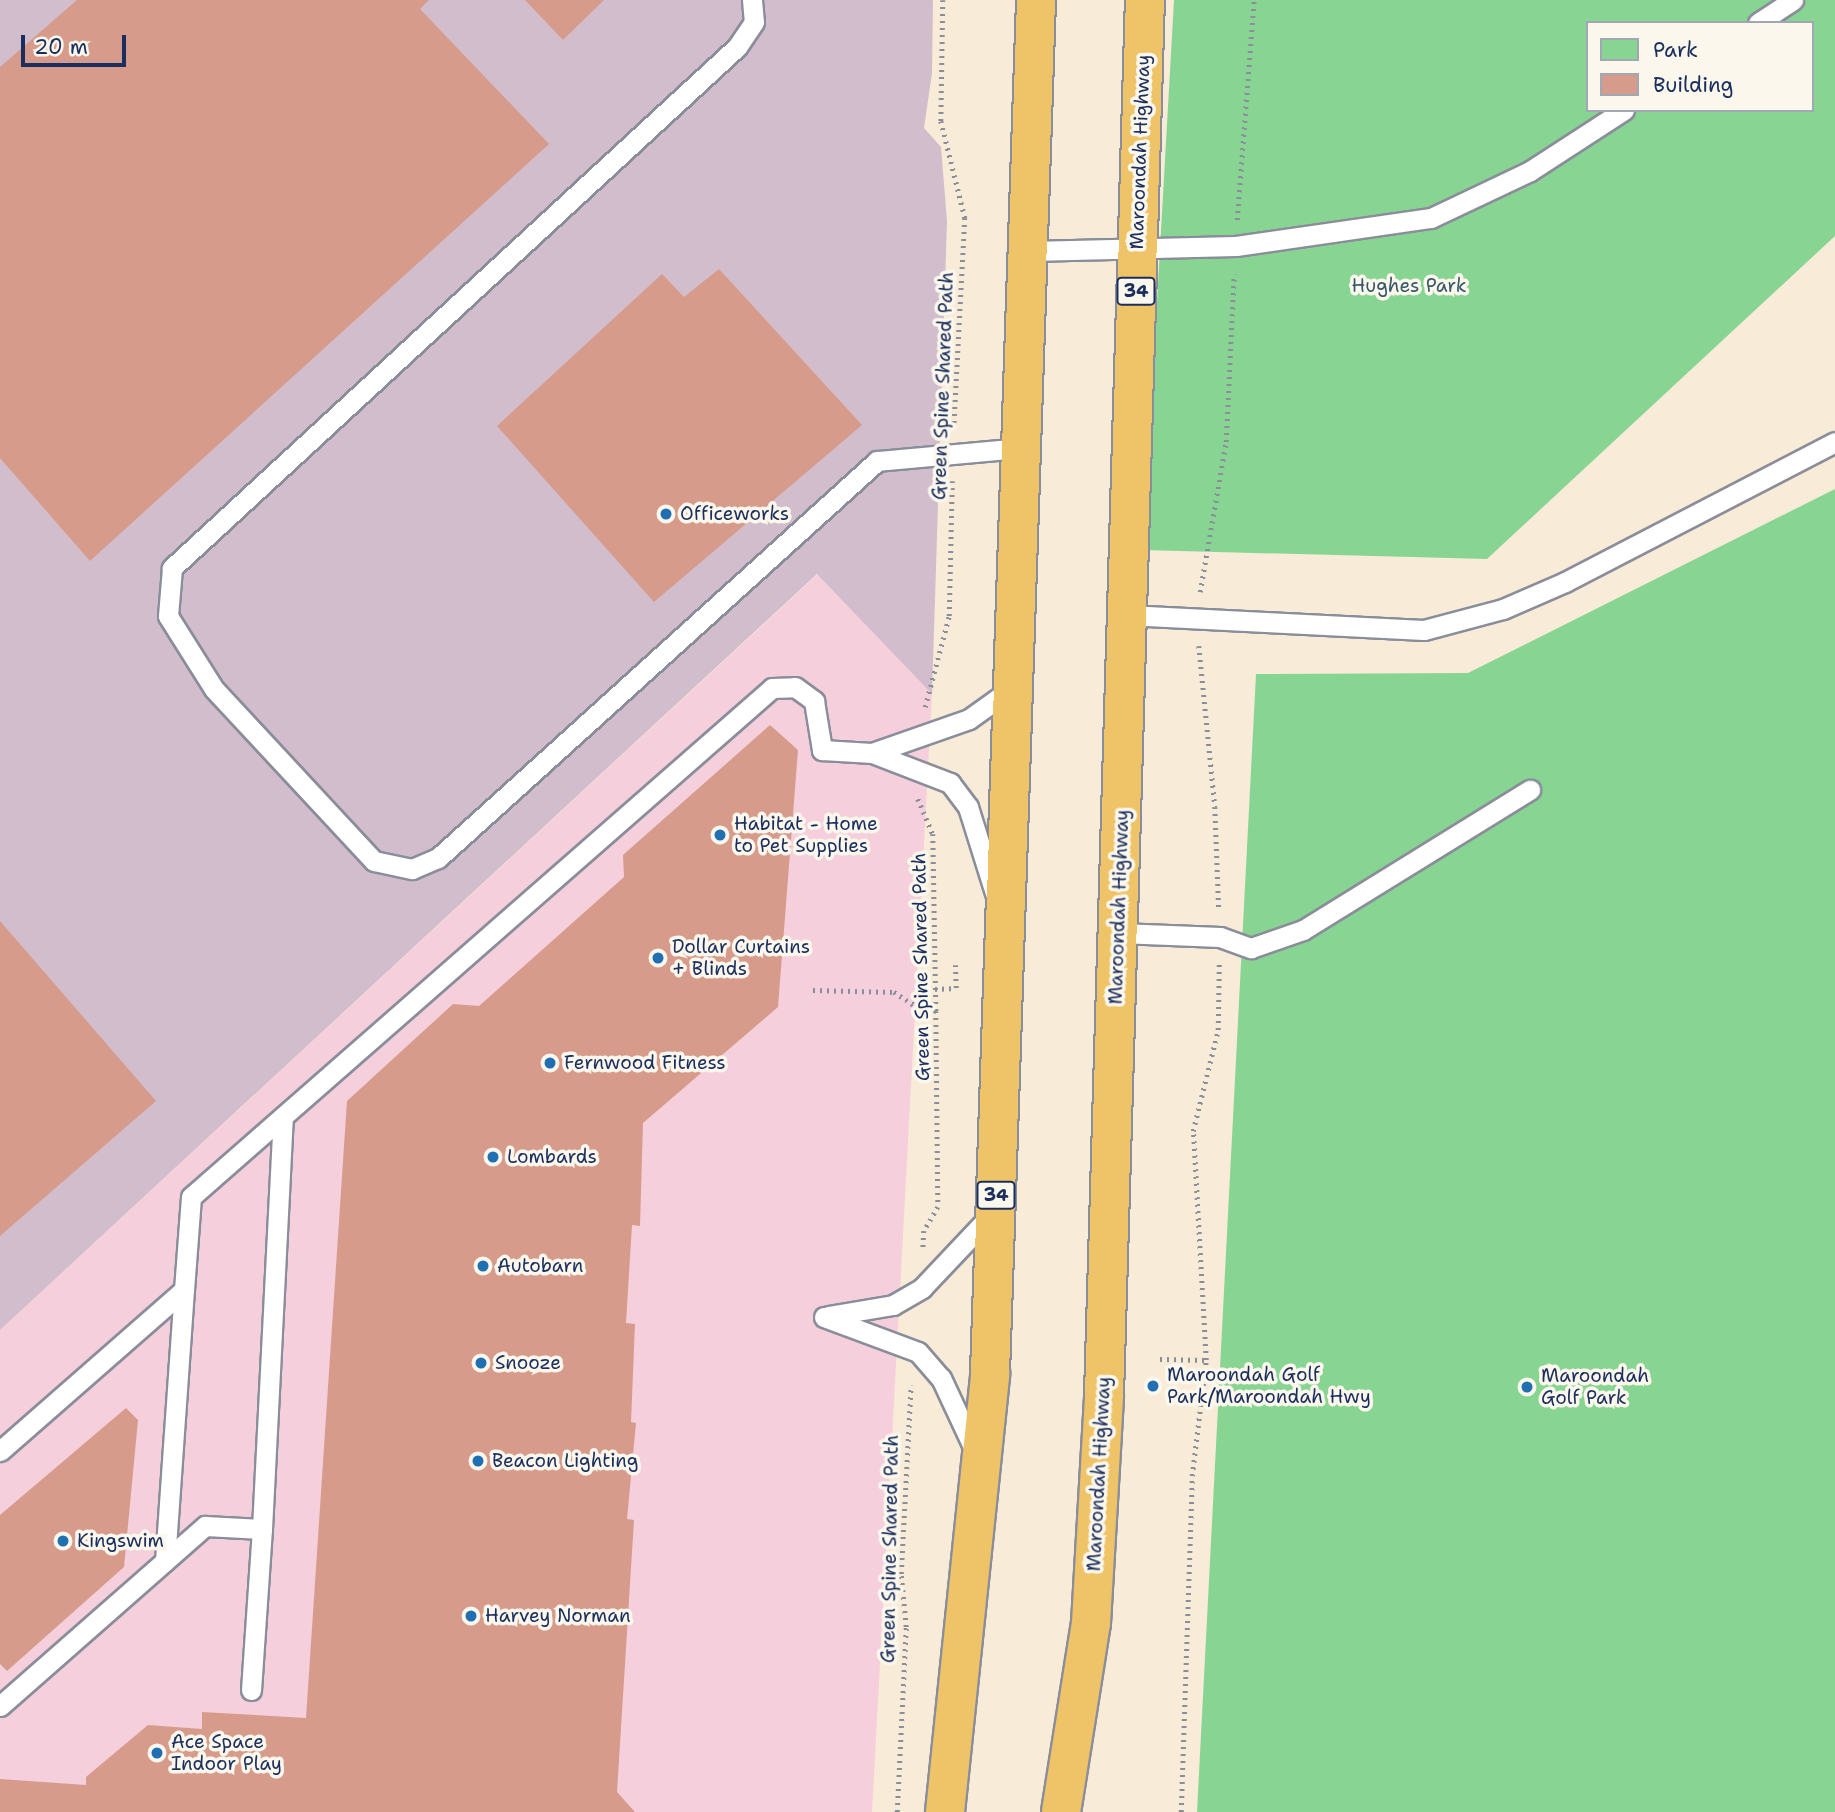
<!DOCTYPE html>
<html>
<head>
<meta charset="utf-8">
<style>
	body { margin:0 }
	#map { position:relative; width:1835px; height:1812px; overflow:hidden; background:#f8ebd7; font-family:"Shantell Sans",sans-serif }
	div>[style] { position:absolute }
	.built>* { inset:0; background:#f5cfdb }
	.industrial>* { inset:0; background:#d1bdcc }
	.green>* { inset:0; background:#88d593 }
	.building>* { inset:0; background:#d79b8b }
	.path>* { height:4.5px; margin-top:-2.25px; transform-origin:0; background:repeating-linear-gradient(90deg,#8a8d9a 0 2px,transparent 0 7px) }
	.roads { filter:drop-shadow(2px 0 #8a8d9a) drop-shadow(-2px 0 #8a8d9a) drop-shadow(0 2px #8a8d9a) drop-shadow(0 -2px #8a8d9a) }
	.service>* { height:19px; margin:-9.5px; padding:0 9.5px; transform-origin:9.5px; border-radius:9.5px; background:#fff }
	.trunk>* { height:38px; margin:-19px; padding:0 19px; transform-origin:19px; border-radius:19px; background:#efc469 }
	.dots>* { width:19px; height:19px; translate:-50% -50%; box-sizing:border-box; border:4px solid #fbf7ec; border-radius:50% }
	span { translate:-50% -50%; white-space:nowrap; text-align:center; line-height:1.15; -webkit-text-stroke:7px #fbf7ec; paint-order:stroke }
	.shield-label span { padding:2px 5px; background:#fbf7ec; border:2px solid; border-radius:5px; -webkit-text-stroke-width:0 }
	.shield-label { font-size:18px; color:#1b2f5e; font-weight:700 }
	.street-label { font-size:19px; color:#1b2f5e }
	.park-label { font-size:19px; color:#36586b }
	.poi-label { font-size:19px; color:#1b2f5e }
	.left { translate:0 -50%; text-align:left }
	.legend { position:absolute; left:1586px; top:21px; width:228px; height:91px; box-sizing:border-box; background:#fbf7ec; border:2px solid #a1a7b3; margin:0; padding:9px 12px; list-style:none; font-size:21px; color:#1b2f5e }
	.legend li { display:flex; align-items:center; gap:14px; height:35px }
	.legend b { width:35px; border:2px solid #a1a7b3 }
	.scale { position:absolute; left:21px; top:35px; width:105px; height:32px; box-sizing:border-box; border:4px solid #1b2f5e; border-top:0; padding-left:9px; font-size:21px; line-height:24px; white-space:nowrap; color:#1b2f5e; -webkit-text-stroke:5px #fbf7ec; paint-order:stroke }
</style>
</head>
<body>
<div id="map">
	<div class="built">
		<div style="clip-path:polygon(818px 574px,932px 694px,872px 1812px,0 1812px,0 1330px)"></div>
	</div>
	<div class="industrial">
		<div style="clip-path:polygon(0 0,933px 0,932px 73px,924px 128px,941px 147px,947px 221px,932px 694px,817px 574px,0 1330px)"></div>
	</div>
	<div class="green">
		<div style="clip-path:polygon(evenodd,1174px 0,1835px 0,1835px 236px,1487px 559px,1143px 550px,1174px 0,1588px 23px,1812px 23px,1812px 110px,1588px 110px,1588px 23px)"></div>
		<div style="clip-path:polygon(1835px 489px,1835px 1812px,1197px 1812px,1256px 674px,1468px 673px)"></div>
	</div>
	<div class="building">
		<div style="clip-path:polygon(77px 0,429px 0,420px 9px,549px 144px,90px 561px,0 458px,0 67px)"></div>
		<div style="clip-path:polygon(525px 0,604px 0,563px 40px)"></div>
		<div style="clip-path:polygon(719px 269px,862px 425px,654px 602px,497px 426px,662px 274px,684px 297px)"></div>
		<div style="clip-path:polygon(770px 725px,798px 750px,778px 1007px,643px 1123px,640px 1226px,632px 1225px,626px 1323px,635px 1324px,631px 1422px,636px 1423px,627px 1519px,634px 1520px,617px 1792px,635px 1812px,0 1812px,0 1779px,86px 1785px,86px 1777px,148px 1725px,202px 1729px,202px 1712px,306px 1718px,347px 1101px,453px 1004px,479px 1006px,624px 877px,623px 855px)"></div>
		<div style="clip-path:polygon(0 921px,156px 1101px,0 1236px)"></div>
		<div style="clip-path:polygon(126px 1408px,138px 1420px,124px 1567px,7px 1671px,0 1664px,0 1515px)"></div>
	</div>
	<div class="path">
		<div style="left:943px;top:0;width:121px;rotate:90.9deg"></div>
		<div style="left:941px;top:121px;width:100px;rotate:76.1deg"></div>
		<div style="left:965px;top:218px;width:208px;rotate:93deg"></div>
		<div style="left:1237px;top:220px;width:221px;rotate:-85.6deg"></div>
		<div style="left:1200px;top:592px;width:152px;rotate:-80.2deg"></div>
		<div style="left:1226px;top:442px;width:168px;rotate:-87.3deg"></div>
		<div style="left:1199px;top:646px;width:162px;rotate:84.3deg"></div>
		<div style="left:1215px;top:807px;width:102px;rotate:87.8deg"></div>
		<div style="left:925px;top:707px;width:94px;rotate:-75.2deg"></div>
		<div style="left:949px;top:616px;width:135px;rotate:-88.7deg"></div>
		<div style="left:918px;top:799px;width:38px;rotate:67deg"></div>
		<div style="left:933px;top:834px;width:177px;rotate:89deg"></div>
		<div style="left:936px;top:1011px;width:196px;rotate:89.4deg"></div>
		<div style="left:938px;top:1207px;width:28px;rotate:120deg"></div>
		<div style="left:924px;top:1231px;width:17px;rotate:93deg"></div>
		<div style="left:935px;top:989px;width:21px;rotate:-3deg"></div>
		<div style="left:956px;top:988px;width:23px;rotate:-92deg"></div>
		<div style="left:813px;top:990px;width:81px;rotate:1.4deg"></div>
		<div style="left:894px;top:992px;width:31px;rotate:33deg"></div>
		<div style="left:920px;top:1009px;width:16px;rotate:7deg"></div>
		<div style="left:1160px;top:1359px;width:46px;rotate:1.2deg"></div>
		<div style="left:897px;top:1812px;width:185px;rotate:-87.2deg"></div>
		<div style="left:906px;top:1627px;width:53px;rotate:-95.4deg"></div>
		<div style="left:901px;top:1574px;width:189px;rotate:-87deg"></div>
		<div style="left:1181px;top:1812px;width:336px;rotate:-88.1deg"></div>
		<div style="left:1192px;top:1476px;width:117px;rotate:-83.1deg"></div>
		<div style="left:1206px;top:1360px;width:229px;rotate:-93.2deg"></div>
		<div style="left:1193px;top:1131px;width:104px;rotate:-76.1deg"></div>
		<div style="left:1218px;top:1030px;width:67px;rotate:-89.1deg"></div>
	</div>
	<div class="roads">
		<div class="service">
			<div style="left:752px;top:0;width:22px;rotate:85deg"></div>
			<div style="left:754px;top:22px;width:30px;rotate:124deg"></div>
			<div style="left:737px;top:47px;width:769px;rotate:137.32deg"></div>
			<div style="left:172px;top:568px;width:48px;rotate:94.8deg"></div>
			<div style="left:168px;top:616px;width:86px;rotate:57.8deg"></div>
			<div style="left:214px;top:689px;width:235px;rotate:47.1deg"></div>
			<div style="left:374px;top:861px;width:39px;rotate:12deg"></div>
			<div style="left:412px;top:869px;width:28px;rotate:-23deg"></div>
			<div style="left:438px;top:858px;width:592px;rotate:-42.12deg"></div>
			<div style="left:877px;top:461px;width:144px;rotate:-5.2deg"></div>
			<div style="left:1758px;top:23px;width:42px;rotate:-33.3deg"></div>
			<div style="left:1030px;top:251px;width:206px;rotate:-1.4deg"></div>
			<div style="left:1236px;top:246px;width:197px;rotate:-8.2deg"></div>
			<div style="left:1431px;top:218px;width:110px;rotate:-25.4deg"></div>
			<div style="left:1530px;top:171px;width:112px;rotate:-33deg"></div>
			<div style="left:1127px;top:615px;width:297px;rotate:2.9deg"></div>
			<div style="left:1424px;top:630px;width:82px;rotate:-14.9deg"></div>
			<div style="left:1503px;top:609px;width:68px;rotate:-23.5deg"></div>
			<div style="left:1565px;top:582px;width:304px;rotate:-27.4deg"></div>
			<div style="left:872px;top:753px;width:103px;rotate:-19.3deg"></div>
			<div style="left:969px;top:719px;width:52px;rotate:-35.5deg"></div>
			<div style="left:1119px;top:933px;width:101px;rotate:2.3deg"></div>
			<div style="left:1220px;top:937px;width:33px;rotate:20deg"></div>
			<div style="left:1251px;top:948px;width:55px;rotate:-19.1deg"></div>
			<div style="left:1303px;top:930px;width:267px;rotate:-31.7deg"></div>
			<div style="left:828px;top:1316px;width:66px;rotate:-9.6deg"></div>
			<div style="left:893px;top:1305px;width:34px;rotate:-30deg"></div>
			<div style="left:922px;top:1288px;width:102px;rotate:-46.6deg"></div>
			<div style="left:824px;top:1317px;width:100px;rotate:20.4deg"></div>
			<div style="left:918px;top:1352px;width:35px;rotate:49deg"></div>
			<div style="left:941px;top:1378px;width:81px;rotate:65deg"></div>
			<div style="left:0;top:1451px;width:244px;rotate:-41.2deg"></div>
			<div style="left:184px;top:1290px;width:93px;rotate:-85.7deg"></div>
			<div style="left:191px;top:1197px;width:772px;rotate:-41.22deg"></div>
			<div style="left:772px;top:688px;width:23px;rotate:-2deg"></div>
			<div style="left:795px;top:687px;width:24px;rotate:36deg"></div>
			<div style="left:814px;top:701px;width:50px;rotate:80.7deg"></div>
			<div style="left:822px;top:750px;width:50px;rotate:3.4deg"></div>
			<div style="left:872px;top:753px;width:84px;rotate:21deg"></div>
			<div style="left:950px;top:783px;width:30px;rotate:53deg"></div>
			<div style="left:968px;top:807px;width:90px;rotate:72.6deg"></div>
			<div style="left:165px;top:1561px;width:272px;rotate:-86deg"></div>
			<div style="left:251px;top:1690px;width:161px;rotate:-86.1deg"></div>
			<div style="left:0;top:1706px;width:273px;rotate:-41.3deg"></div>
			<div style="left:205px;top:1526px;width:57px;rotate:3deg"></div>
			<div style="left:262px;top:1529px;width:411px;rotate:-87.1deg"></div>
		</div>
		<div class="trunk">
			<div style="left:945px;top:1812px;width:441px;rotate:-84.1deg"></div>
			<div style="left:990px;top:1373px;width:1374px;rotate:-88.08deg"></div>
			<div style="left:1061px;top:1812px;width:191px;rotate:-81deg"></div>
			<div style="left:1091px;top:1623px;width:228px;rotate:-86.7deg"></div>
			<div style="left:1104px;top:1395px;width:1396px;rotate:-88.32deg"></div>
		</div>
	</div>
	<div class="dots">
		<div style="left:666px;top:514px;background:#1f6fb2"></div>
		<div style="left:720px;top:835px;background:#1f6fb2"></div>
		<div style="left:658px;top:958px;background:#1f6fb2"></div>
		<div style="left:550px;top:1063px;background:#1f6fb2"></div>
		<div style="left:493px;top:1157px;background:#1f6fb2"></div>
		<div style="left:483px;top:1266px;background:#1f6fb2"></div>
		<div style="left:481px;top:1363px;background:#1f6fb2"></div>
		<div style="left:1153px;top:1386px;background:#1f6fb2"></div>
		<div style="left:1527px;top:1387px;background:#1f6fb2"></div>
		<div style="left:478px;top:1461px;background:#1f6fb2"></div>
		<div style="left:63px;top:1541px;background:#1f6fb2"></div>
		<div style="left:471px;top:1616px;background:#1f6fb2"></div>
		<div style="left:157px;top:1753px;background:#1f6fb2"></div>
	</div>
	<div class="shield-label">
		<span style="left:1136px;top:291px">34</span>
		<span style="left:996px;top:1195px">34</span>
	</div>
	<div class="street-label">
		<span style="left:1140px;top:152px;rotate:-88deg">Maroondah Highway</span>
		<span style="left:943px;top:386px;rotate:-88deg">Green Spine Shared Path</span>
		<span style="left:1119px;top:907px;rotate:-88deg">Maroondah Highway</span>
		<span style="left:921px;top:967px;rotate:-91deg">Green Spine Shared Path</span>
		<span style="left:1099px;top:1474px;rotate:-87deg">Maroondah Highway</span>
		<span style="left:890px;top:1549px;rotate:-89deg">Green Spine Shared Path</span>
	</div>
	<div class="park-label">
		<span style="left:1409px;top:286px">Hughes Park</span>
	</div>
	<div class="poi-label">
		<span class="left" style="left:680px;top:514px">Officeworks</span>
		<span class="left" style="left:734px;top:835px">Habitat - Home<br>to Pet Supplies</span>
		<span class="left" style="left:672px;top:958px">Dollar Curtains<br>+ Blinds</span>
		<span class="left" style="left:564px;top:1063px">Fernwood Fitness</span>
		<span class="left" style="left:507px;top:1157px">Lombards</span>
		<span class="left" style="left:497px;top:1266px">Autobarn</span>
		<span class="left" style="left:495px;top:1363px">Snooze</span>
		<span class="left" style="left:1167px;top:1386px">Maroondah Golf<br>Park/Maroondah Hwy</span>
		<span class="left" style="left:1541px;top:1387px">Maroondah<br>Golf Park</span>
		<span class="left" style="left:492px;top:1461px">Beacon Lighting</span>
		<span class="left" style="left:77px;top:1541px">Kingswim</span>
		<span class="left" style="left:485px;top:1616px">Harvey Norman</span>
		<span class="left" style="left:171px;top:1753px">Ace Space<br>Indoor Play</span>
	</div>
	<ul class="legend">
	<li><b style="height:19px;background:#88d593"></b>Park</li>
	<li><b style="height:19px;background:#d79b8b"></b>Building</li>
	</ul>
	<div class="scale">20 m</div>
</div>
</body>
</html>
